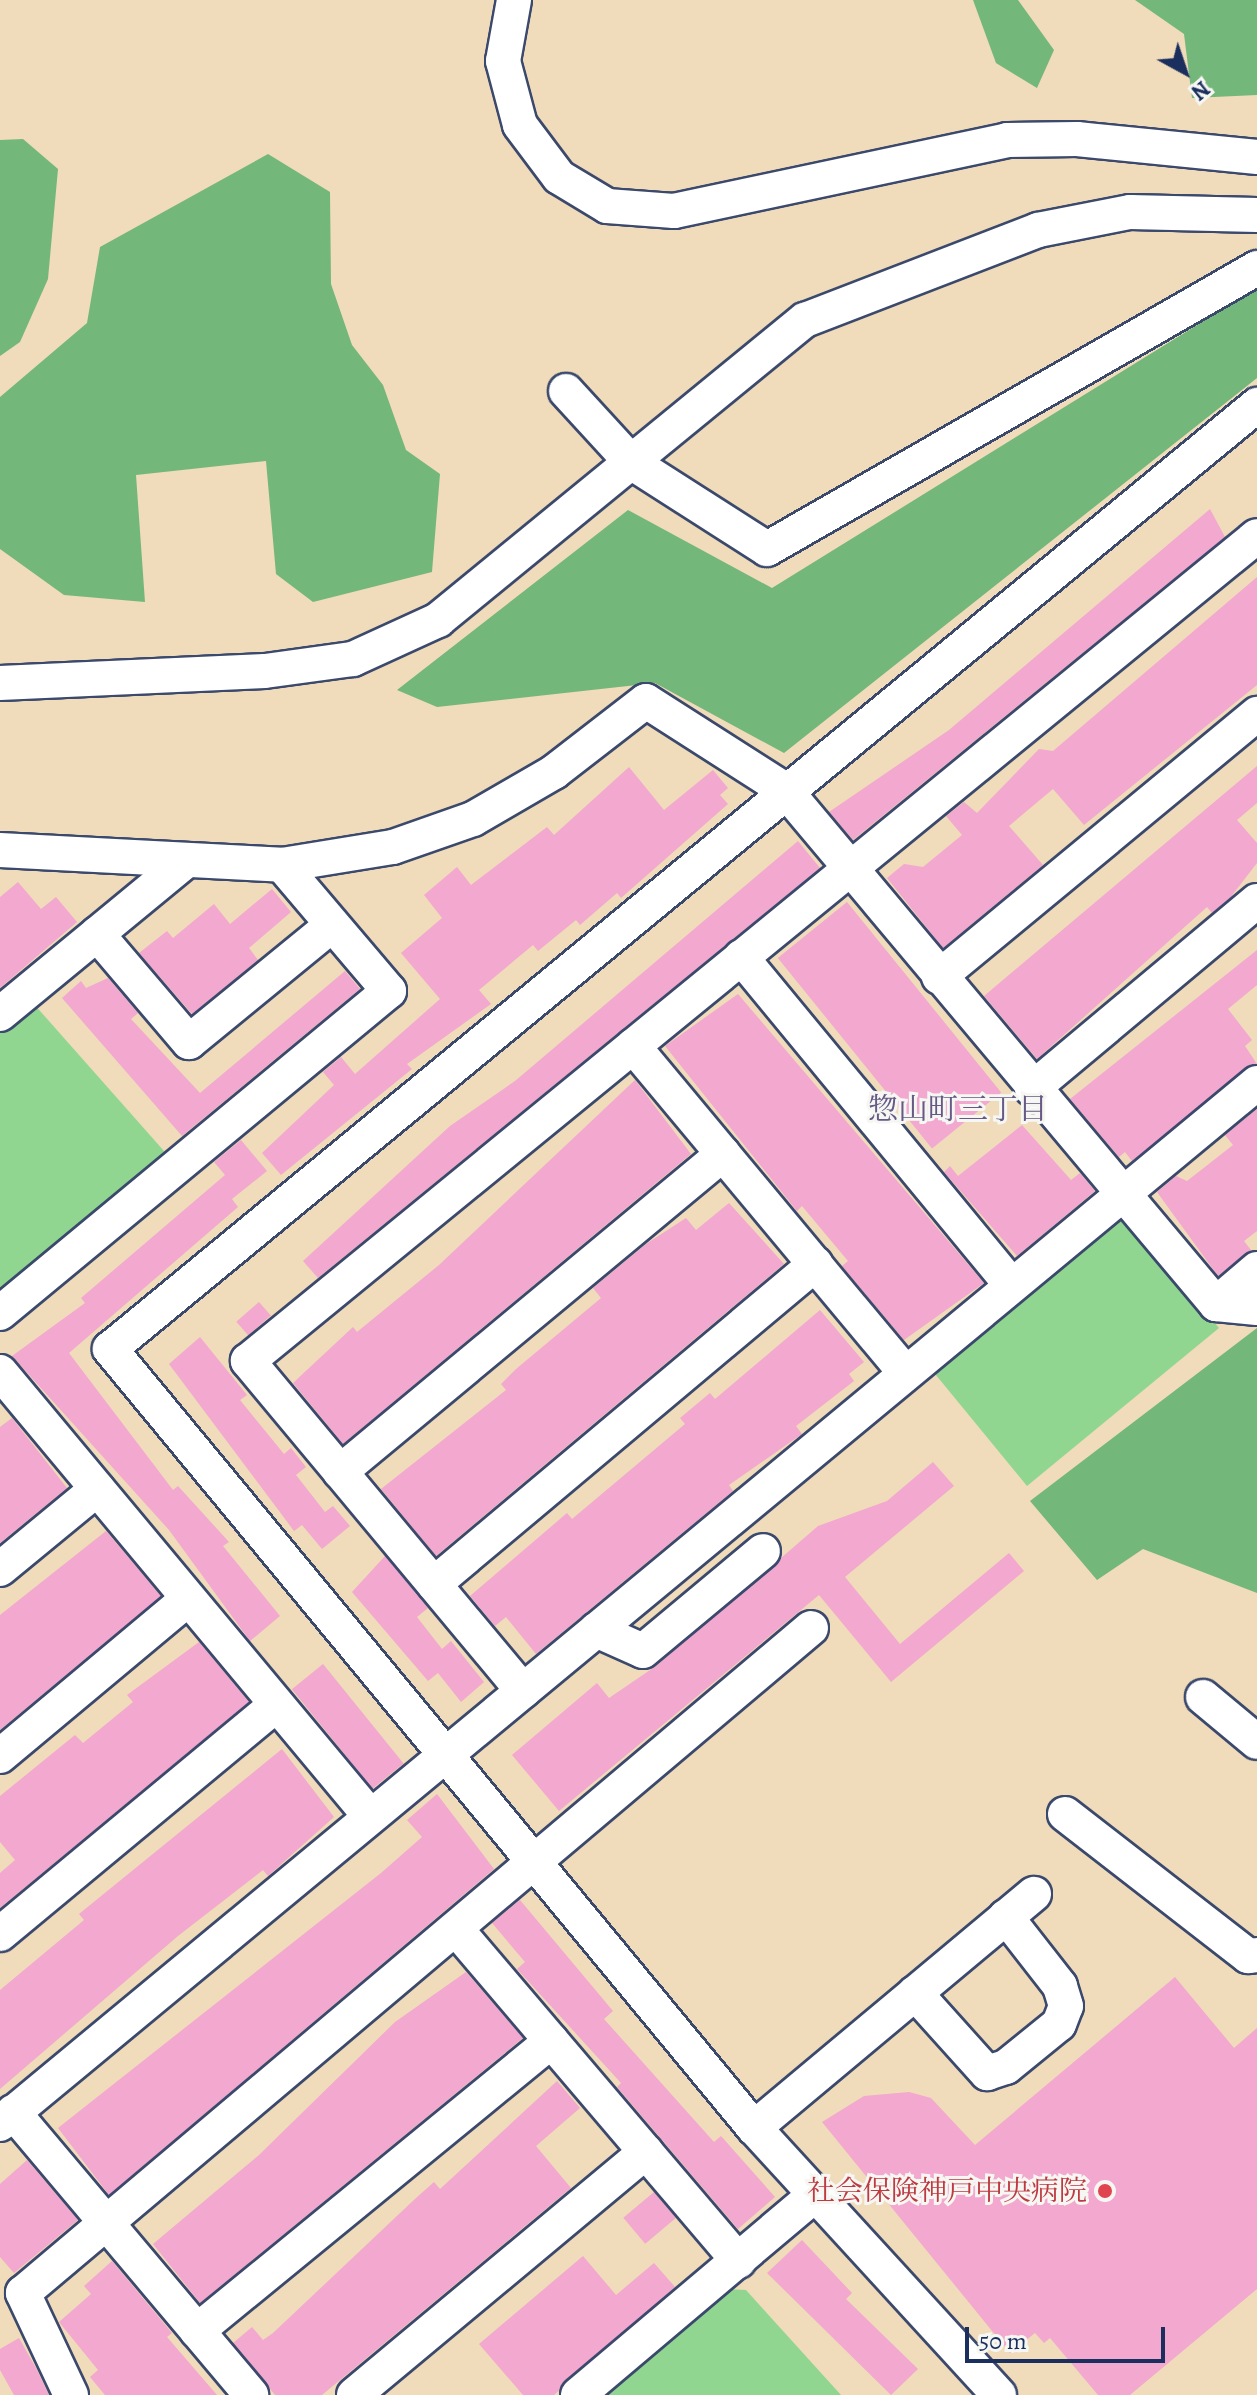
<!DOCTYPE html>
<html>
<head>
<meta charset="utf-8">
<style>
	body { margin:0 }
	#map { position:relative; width:1257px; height:2395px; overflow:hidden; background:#f0dbba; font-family:Alegreya,"Noto Serif JP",serif }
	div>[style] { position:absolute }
	.green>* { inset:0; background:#91d690 }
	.forest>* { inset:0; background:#74b77a }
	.building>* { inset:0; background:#f2a8cf; transform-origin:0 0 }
	.roads { filter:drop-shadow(2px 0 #3b496c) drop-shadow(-2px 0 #3b496c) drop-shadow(0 2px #3b496c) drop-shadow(0 -2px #3b496c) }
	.minor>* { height:34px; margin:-17px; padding:0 17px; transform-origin:17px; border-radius:17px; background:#fff }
	.dots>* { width:22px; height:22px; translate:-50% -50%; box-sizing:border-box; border:4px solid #f6f6f2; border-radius:50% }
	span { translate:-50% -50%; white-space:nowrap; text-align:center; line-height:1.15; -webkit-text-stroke:6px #f6f6f2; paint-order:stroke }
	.health-label { font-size:28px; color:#be3a42 }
	.right { translate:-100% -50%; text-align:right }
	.neighbourhood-label { font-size:30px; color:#665986 }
	.north { position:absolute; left:1145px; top:32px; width:80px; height:80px; -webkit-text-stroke:6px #f6f6f2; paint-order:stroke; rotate:140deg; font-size:22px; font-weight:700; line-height:32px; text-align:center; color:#1b2f5e }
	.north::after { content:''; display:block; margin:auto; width:28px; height:36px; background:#1b2f5e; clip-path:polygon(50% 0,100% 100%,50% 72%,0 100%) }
	.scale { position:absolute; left:965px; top:2327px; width:200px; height:36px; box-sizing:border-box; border:4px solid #1b2f5e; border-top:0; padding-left:10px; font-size:24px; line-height:28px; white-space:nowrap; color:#1b2f5e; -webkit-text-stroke:6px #f6f6f2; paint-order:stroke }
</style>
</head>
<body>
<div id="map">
	<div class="green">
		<div style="clip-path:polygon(33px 1003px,164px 1151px,161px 1168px,0 1300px,0 1030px)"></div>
		<div style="clip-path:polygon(1108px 1219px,1129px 1222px,1219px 1328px,1027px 1486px,931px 1369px)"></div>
		<div style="clip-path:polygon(726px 2289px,746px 2290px,841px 2395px,597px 2395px)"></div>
	</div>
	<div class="forest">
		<div style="clip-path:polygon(973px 0,1018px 0,1054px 50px,1037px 88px,996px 63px)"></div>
		<div style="clip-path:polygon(1135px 0,1257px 0,1257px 95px,1192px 98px,1184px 34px)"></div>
		<div style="clip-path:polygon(23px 139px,58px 169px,48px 279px,20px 342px,0 356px,0 140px)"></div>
		<div style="clip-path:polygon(268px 154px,330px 192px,331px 284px,352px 345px,383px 385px,406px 450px,440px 474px,432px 572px,313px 602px,276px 574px,266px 461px,136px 475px,145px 602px,64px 595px,0 549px,0 397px,87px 323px,100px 247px)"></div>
		<div style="clip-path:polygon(1257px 288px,1257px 378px,784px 753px,655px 683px,437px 707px,397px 690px,628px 510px,772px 588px)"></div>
		<div style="clip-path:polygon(1257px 1328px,1257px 1593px,1143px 1549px,1097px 1580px,1030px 1501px)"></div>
	</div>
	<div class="building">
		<div style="clip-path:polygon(1210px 509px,1225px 537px,853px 840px,829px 812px,949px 730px)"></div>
		<div style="clip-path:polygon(1257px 577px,1257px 685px,1084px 825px,1053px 789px,1009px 826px,1043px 865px,943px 948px,887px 878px,904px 864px,923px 867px,962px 835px,946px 816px,964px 802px,977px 813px,1039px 749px,1053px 751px)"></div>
		<div style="clip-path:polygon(1257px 766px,1257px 803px,1237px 820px,1257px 843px,1257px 863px,1230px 898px,1212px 913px,1207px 907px,1037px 1059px,984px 996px)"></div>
		<div style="clip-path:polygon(629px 767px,664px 810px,713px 770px,728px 788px,720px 795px,728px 804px,621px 898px,617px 893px,580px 925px,576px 920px,538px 951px,533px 945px,479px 990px,491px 1004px,407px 1064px,412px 1069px,281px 1175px,262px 1153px,334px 1085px,323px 1072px,341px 1057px,355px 1074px,440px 999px,401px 953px,442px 918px,424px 895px,457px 867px,471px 885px,547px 827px,554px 835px)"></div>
		<div style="clip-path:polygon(798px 841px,820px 868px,318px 1278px,303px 1261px,450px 1126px,515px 1081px)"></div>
		<div style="clip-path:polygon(18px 882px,41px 909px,56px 897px,77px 922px,0 988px,0 897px)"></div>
		<div style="clip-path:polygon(272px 889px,291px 912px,249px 948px,258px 960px,192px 1014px,139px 953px,167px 931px,173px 938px,214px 904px,230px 924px)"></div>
		<div style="left:847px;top:902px;width:245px;height:89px;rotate:51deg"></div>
		<div style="clip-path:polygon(1257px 950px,1257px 985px,1228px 1009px,1252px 1040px,1245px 1046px,1257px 1064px,1132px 1161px,1125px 1152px,1119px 1157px,1070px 1099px)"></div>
		<div style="clip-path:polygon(345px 971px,360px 989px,182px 1136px,62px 998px,81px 981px,86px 988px,108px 978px,138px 1013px,131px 1019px,200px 1093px)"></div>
		<div style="clip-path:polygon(738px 994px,984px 1283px,904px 1340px,842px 1266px,848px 1261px,802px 1206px,797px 1211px,665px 1046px)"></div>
		<div style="clip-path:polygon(635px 1080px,691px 1154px,343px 1444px,293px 1383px,353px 1327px,357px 1332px,439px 1265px)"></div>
		<div style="clip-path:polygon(1257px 1109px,1257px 1231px,1244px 1241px,1251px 1250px,1218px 1276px,1157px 1192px,1176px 1176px,1187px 1181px,1233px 1145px,1225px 1135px)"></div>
		<div style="clip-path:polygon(1022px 1125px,1071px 1180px,1080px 1173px,1095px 1191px,1017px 1256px,944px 1172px,950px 1166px,958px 1176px)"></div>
		<div style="clip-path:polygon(241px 1140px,267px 1171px,232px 1199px,238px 1207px,69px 1353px,173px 1490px,178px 1486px,229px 1542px,223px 1546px,280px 1616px,250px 1641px,169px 1530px,12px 1356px,85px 1303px,81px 1298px,225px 1175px,214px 1162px)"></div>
		<div style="clip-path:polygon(729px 1203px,784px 1264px,436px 1556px,381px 1489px,506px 1390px,501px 1384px,516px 1369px,601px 1298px,593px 1288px,646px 1244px,686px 1218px,696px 1230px)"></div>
		<div style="left:259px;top:1302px;width:18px;height:30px;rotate:49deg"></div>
		<div style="clip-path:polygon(820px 1310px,864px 1362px,849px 1374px,854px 1381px,796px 1426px,802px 1434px,729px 1485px,733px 1491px,536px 1654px,506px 1617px,495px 1626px,470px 1596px,567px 1513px,572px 1519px,685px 1424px,680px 1418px,710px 1393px,715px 1399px)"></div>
		<div style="clip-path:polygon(200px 1337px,247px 1395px,240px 1400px,284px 1454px,291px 1448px,306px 1467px,296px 1475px,325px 1512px,333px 1506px,350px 1526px,322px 1549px,302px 1525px,294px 1531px,169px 1364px)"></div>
		<div style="clip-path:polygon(12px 1418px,67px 1488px,0 1543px,0 1427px)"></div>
		<div style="clip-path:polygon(933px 1462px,954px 1486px,845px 1577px,900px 1644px,1009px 1553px,1024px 1571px,891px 1682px,819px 1595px,559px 1811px,512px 1755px,597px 1683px,609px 1698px,656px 1666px,818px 1526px,887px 1501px)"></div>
		<div style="clip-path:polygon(106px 1531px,161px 1596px,0 1730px,0 1615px)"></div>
		<div style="clip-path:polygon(385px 1556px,428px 1608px,417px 1617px,442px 1649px,451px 1641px,484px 1682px,461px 1702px,438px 1673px,428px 1681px,352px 1592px)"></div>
		<div style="clip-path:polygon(199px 1642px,249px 1702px,0 1908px,0 1873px,15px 1860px,0 1842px,0 1796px,75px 1735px,83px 1743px,133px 1702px,127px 1695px)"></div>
		<div style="left:323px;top:1664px;width:128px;height:40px;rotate:51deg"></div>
		<div style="clip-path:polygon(282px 1749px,334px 1817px,268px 1876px,263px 1870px,178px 1936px,0 2089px,0 1990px,84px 1920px,79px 1914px)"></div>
		<div style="clip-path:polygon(437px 1794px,494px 1869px,109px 2195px,58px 2128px,381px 1873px,422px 1837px,407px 1820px)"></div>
		<div style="clip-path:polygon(520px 1900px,613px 2011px,604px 2019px,714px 2142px,721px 2136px,775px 2197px,738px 2229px,617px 2087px,621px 2083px,517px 1969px,525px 1962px,492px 1923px)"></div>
		<div style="clip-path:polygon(466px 1972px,523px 2038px,200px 2303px,153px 2244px,259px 2155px,395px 2022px)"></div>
		<div style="clip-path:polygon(1175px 1977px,1234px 2048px,1257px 2028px,1257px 2289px,1130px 2395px,1098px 2395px,1050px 2338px,1044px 2343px,1035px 2333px,1010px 2353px,822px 2122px,864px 2096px,909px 2092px,931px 2098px,975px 2145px)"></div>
		<div style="clip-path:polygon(557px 2081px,580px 2108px,536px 2146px,571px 2188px,322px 2395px,275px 2395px,233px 2343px,252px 2327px,263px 2340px,273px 2333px,416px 2198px,434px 2182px,440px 2189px)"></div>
		<div style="clip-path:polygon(27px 2160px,78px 2220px,14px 2273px,0 2257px,0 2184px)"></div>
		<div style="left:654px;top:2192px;width:34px;height:40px;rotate:50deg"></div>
		<div style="clip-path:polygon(802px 2240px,852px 2293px,846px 2299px,918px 2369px,891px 2395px,767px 2273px)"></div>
		<div style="clip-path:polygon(583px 2256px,616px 2295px,654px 2263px,675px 2287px,554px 2395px,523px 2395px,479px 2344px)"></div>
		<div style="clip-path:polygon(112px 2261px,172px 2333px,167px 2337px,217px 2395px,105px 2395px,90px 2377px,98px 2370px,59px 2322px,91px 2294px,84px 2286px)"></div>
		<div style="clip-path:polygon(19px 2338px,36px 2368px,49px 2395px,14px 2395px,0 2370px,0 2349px)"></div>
	</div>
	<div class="roads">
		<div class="minor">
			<div style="left:514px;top:0;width:62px;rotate:100.2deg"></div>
			<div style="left:503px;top:61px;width:66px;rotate:75.1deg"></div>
			<div style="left:520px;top:125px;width:65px;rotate:53.1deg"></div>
			<div style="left:559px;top:177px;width:56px;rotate:31.1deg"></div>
			<div style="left:607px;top:206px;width:67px;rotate:4.3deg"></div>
			<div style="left:674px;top:211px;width:340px;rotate:-12deg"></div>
			<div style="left:1007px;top:140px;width:70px;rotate:-0.8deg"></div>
			<div style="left:1077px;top:139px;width:181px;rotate:5.7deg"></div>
			<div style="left:566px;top:391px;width:96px;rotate:47.5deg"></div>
			<div style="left:631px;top:462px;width:161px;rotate:32.6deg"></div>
			<div style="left:767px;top:549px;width:565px;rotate:-29.83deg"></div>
			<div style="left:0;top:683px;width:265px;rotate:-2.6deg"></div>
			<div style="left:265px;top:671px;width:89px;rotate:-7.8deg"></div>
			<div style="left:353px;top:659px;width:94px;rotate:-24.6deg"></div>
			<div style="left:438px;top:620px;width:474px;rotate:-39.3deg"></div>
			<div style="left:805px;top:320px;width:250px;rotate:-21.1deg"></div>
			<div style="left:1038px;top:230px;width:94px;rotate:-11.1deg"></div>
			<div style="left:1130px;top:212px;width:127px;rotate:1.4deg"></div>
			<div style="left:0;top:850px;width:282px;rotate:3deg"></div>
			<div style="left:282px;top:865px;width:112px;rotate:-9.2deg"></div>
			<div style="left:393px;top:847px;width:85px;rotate:-19.3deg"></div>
			<div style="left:473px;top:819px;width:94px;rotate:-30.1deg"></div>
			<div style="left:554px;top:772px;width:116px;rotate:-37.7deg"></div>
			<div style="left:646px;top:701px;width:165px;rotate:32.6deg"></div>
			<div style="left:785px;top:790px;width:671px;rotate:50.02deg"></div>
			<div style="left:1216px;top:1304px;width:41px;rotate:5.6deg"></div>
			<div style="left:97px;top:934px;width:142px;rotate:49.6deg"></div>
			<div style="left:189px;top:1042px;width:185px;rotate:-39.3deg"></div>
			<div style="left:741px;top:957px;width:425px;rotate:50.5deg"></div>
			<div style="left:939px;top:977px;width:413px;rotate:-39.6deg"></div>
			<div style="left:0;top:1014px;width:242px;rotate:-39.5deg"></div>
			<div style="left:633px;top:1046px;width:423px;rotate:50.2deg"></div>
			<div style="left:1032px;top:1089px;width:293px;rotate:-39.9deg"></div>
			<div style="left:1216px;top:1304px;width:54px;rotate:-40.5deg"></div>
			<div style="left:0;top:1313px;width:505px;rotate:-39.62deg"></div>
			<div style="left:389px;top:991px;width:165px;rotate:-130.3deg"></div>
			<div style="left:0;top:1372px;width:578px;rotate:50.19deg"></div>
			<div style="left:340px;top:1472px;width:498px;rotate:-39.7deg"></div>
			<div style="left:0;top:1569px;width:126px;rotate:-39.5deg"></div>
			<div style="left:434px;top:1584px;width:498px;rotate:-40deg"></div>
			<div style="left:596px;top:1630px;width:51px;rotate:24.1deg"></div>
			<div style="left:643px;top:1651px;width:156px;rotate:-39.8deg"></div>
			<div style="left:523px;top:1691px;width:430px;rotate:-129.8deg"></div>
			<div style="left:248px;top:1361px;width:1303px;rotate:-39.27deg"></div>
			<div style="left:1203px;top:1697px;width:70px;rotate:39.8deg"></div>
			<div style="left:0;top:1756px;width:245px;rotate:-39.9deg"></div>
			<div style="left:1065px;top:1814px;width:232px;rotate:37.8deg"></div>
			<div style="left:1248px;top:1956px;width:9px;rotate:-6deg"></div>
			<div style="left:456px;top:1929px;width:436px;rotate:49.6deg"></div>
			<div style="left:0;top:1934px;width:359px;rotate:-39.7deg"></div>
			<div style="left:915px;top:1993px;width:108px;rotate:48deg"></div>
			<div style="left:987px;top:2073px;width:20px;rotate:-18deg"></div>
			<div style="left:1006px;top:2067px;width:68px;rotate:-39.1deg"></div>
			<div style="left:1059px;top:2024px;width:19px;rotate:-69deg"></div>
			<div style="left:1066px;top:2006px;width:21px;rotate:-107deg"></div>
			<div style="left:1060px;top:1986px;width:88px;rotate:-128deg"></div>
			<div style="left:13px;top:2112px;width:370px;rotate:49.9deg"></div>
			<div style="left:0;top:2124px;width:1632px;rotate:-39.63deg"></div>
			<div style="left:754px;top:2128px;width:365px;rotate:-39.9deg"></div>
			<div style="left:197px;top:2331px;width:458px;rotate:-39.3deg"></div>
			<div style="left:71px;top:2395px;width:113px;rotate:-115.2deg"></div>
			<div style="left:23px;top:2293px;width:1031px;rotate:-40.16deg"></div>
			<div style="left:354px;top:2395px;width:380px;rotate:-39.8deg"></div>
			<div style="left:578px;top:2395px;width:310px;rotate:-40.2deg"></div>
			<div style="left:999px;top:2395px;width:362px;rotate:-132.5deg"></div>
			<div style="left:754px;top:2128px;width:1011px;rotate:-129.58deg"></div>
			<div style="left:110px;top:1349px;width:1486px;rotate:-39.45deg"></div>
		</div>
	</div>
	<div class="dots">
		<div style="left:1105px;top:2191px;background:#e0444e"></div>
	</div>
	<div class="health-label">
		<span class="right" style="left:1087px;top:2191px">社会保険神戸中央病院</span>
	</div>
	<div class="neighbourhood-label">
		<span style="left:958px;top:1109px">惣山町三丁目</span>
	</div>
	<div class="north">N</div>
	<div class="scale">50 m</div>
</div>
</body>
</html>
